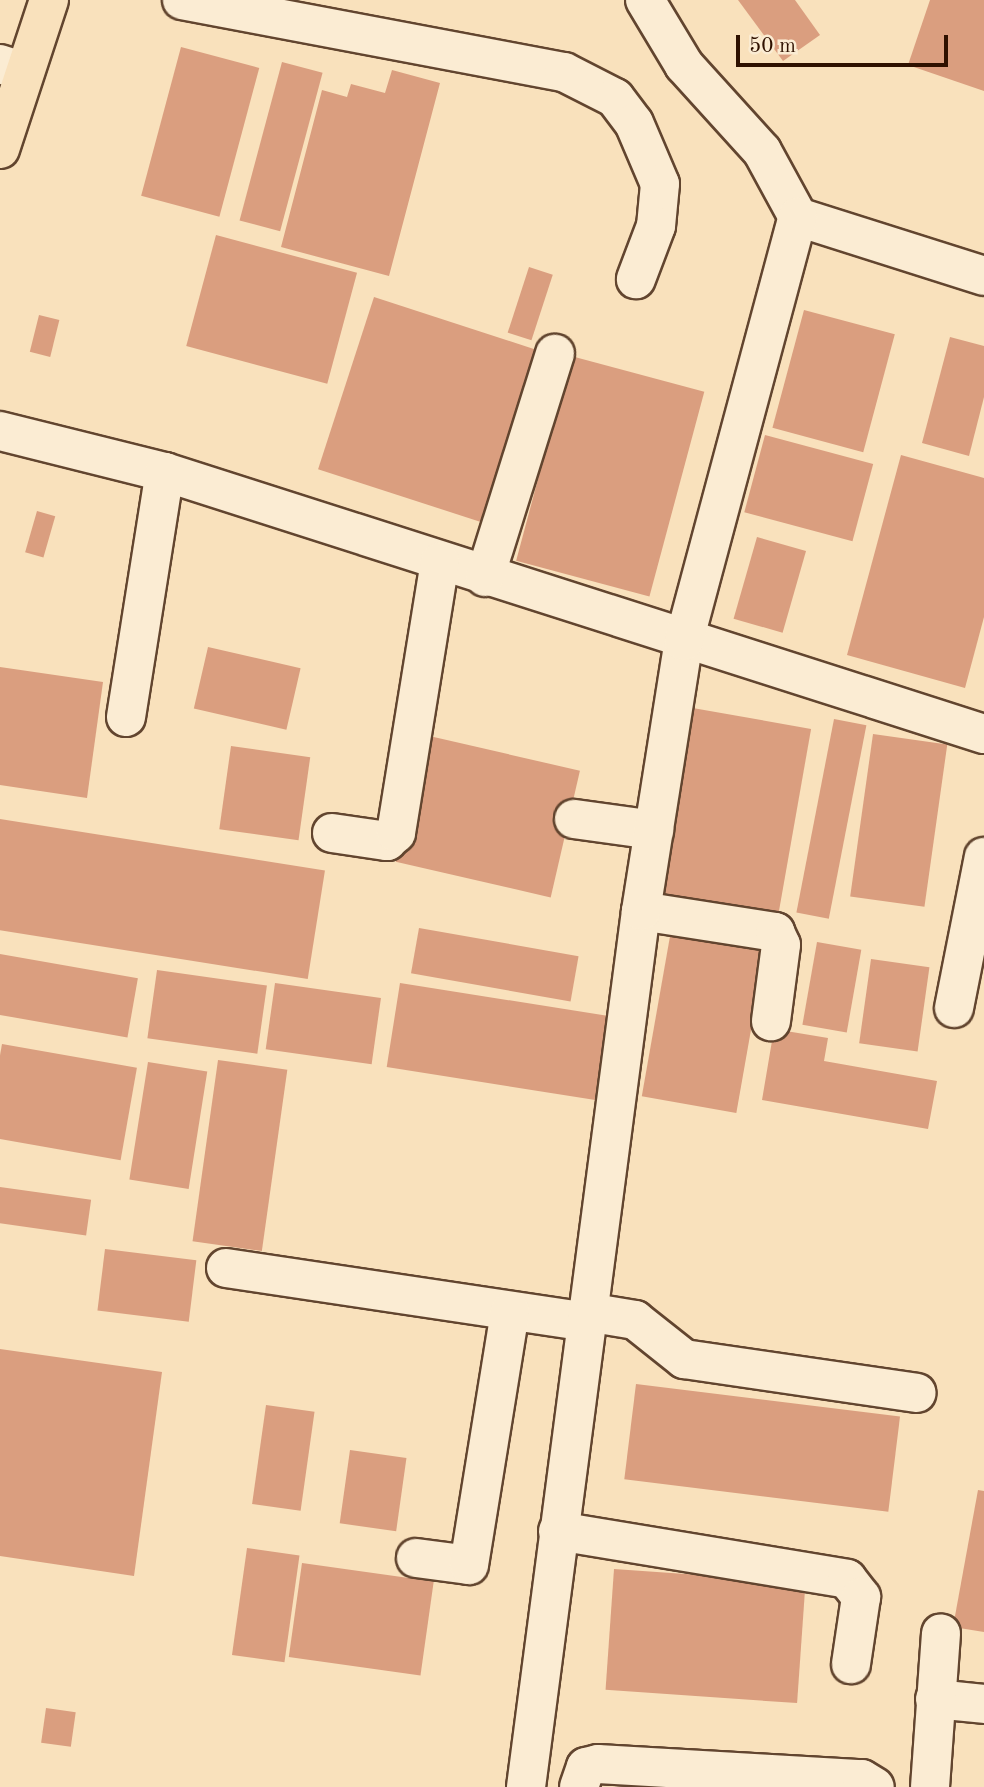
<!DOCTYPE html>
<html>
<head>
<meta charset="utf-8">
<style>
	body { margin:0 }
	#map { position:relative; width:984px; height:1787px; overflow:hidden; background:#f9e1bc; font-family:"Old Standard TT",serif }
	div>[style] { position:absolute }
	.building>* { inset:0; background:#da9e7f; transform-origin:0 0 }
	.roads { filter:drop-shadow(2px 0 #62452f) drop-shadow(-2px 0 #62452f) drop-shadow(0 2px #62452f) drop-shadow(0 -2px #62452f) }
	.minor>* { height:38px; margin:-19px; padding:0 19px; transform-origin:19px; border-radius:19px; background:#fbecd3 }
	.major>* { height:38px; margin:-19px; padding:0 19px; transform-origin:19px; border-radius:19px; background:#f9e1bc }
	span { translate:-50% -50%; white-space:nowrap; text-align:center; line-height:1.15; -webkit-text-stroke:6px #fbecd3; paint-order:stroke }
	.scale { position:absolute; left:736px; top:35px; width:212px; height:32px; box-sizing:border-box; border:4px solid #2f1100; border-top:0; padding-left:9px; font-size:21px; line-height:24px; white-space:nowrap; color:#2f1100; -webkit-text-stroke:5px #fbecd3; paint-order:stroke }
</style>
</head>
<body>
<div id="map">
	<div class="building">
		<div style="clip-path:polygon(738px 0,795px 0,820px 35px,783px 61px)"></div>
		<div style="clip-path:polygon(930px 0,984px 0,984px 91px,908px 65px)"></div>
		<div style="left:181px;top:47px;width:81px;height:154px;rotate:15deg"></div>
		<div style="left:282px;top:62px;width:42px;height:164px;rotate:15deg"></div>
		<div style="clip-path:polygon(392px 70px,440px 83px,389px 276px,281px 247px,322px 90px,347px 97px,351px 84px,385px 93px)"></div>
		<div style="left:216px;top:235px;width:146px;height:115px;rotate:15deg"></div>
		<div style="left:529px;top:267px;width:25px;height:69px;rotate:18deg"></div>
		<div style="left:374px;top:297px;width:176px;height:181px;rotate:18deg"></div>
		<div style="left:804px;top:310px;width:94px;height:122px;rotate:15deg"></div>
		<div style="left:39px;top:315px;width:21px;height:38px;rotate:14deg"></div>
		<div style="clip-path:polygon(950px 337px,984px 346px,984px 397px,969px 456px,922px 443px)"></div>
		<div style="left:571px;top:356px;width:138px;height:212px;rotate:15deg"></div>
		<div style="left:765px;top:435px;width:112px;height:80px;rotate:15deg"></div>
		<div style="clip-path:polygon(901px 455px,984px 478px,984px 617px,965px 688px,847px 655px)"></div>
		<div style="left:37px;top:511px;width:19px;height:43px;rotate:16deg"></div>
		<div style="left:757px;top:537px;width:51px;height:85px;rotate:16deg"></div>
		<div style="left:208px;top:647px;width:95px;height:63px;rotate:13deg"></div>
		<div style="clip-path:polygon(0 667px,103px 682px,87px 798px,0 785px)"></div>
		<div style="left:687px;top:707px;width:126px;height:190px;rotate:10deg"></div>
		<div style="left:834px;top:719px;width:33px;height:197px;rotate:11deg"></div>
		<div style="left:873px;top:734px;width:75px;height:164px;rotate:8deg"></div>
		<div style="left:425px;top:735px;width:159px;height:130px;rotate:13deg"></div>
		<div style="left:231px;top:746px;width:80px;height:84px;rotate:8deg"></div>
		<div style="left:0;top:819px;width:329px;height:110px;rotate:9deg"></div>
		<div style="left:672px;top:925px;width:96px;height:174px;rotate:10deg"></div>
		<div style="left:419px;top:928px;width:162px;height:46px;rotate:10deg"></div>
		<div style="left:817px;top:942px;width:45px;height:84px;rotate:10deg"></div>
		<div style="left:0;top:954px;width:140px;height:60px;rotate:10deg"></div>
		<div style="left:871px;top:959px;width:59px;height:85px;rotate:8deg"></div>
		<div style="left:157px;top:970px;width:111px;height:69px;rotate:8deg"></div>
		<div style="left:275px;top:983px;width:107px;height:67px;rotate:8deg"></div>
		<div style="left:400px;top:983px;width:216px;height:85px;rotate:9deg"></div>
		<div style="clip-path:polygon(774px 1029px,828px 1038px,824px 1061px,937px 1081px,928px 1129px,762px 1100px)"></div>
		<div style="left:2px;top:1044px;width:137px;height:94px;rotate:10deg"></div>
		<div style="left:218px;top:1060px;width:70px;height:183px;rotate:8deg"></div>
		<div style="left:148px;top:1062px;width:60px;height:119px;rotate:9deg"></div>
		<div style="left:0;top:1187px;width:92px;height:36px;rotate:8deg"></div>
		<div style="left:105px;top:1249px;width:92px;height:62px;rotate:7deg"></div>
		<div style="clip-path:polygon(0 1349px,162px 1372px,134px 1576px,0 1556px)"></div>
		<div style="left:636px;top:1384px;width:266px;height:96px;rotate:7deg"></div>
		<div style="left:266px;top:1405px;width:49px;height:100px;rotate:8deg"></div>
		<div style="left:350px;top:1450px;width:57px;height:74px;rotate:8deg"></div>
		<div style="clip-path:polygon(978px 1490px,984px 1491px,984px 1632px,953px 1627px)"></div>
		<div style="left:247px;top:1548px;width:53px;height:108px;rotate:8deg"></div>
		<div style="left:302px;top:1563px;width:133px;height:95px;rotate:8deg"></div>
		<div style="left:614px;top:1569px;width:192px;height:121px;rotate:4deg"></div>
		<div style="left:46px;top:1708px;width:30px;height:35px;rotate:8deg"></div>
	</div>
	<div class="roads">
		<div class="minor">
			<div style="left:182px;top:0;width:389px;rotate:10.7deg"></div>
			<div style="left:564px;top:72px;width:57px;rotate:27deg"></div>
			<div style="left:615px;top:98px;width:31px;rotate:53deg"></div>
			<div style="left:634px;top:123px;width:66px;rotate:66.9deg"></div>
			<div style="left:660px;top:184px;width:42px;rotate:95.4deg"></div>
			<div style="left:656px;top:226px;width:57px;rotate:110.7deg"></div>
			<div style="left:645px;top:0;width:76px;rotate:59deg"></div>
			<div style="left:684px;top:65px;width:116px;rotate:47.8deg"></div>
			<div style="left:762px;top:151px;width:75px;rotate:61.4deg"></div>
			<div style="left:798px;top:217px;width:195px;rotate:17.6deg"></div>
			<div style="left:0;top:64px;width:25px;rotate:18deg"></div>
			<div style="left:0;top:431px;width:170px;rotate:14deg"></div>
			<div style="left:165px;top:472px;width:860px;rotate:17.74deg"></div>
			<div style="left:485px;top:577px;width:234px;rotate:-72.6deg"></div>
			<div style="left:126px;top:717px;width:248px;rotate:-81deg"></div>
			<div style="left:574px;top:819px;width:81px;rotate:7.8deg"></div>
			<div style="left:332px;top:833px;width:56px;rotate:8.3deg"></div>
			<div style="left:387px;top:841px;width:12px;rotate:-42deg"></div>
			<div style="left:396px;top:833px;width:275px;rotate:-80.8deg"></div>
			<div style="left:641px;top:911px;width:136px;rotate:8.9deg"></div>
			<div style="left:775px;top:932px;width:14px;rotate:65deg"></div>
			<div style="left:781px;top:945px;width:77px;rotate:97.5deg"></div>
			<div style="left:954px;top:1008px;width:154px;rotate:-78.8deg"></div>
			<div style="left:226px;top:1268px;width:364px;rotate:8.5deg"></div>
			<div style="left:587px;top:1312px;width:49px;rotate:9.5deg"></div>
			<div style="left:635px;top:1320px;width:63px;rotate:38.5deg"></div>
			<div style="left:684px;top:1359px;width:235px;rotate:8.3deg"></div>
			<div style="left:558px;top:1531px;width:293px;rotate:9.4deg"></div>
			<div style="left:847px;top:1579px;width:23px;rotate:52deg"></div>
			<div style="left:861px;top:1597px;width:68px;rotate:98.5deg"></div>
			<div style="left:416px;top:1558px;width:53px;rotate:7.5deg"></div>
			<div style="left:469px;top:1565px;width:257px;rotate:-80.8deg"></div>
			<div style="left:935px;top:1699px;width:49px;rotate:5.8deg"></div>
			<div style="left:526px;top:1787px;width:884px;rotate:-82.52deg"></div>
			<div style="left:641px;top:911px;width:273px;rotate:-81deg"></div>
			<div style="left:684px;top:641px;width:439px;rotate:-75deg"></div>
			<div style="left:579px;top:1787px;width:21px;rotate:-71deg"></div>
			<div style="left:586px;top:1767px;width:12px;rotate:-14deg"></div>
			<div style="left:598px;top:1764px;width:264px;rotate:3.3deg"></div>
			<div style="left:862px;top:1779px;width:15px;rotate:32deg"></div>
			<div style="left:930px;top:1787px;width:154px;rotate:-85.9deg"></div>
		</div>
		<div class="major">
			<div style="left:0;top:149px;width:157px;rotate:-71.8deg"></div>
		</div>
	</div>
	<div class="scale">50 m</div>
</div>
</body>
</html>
